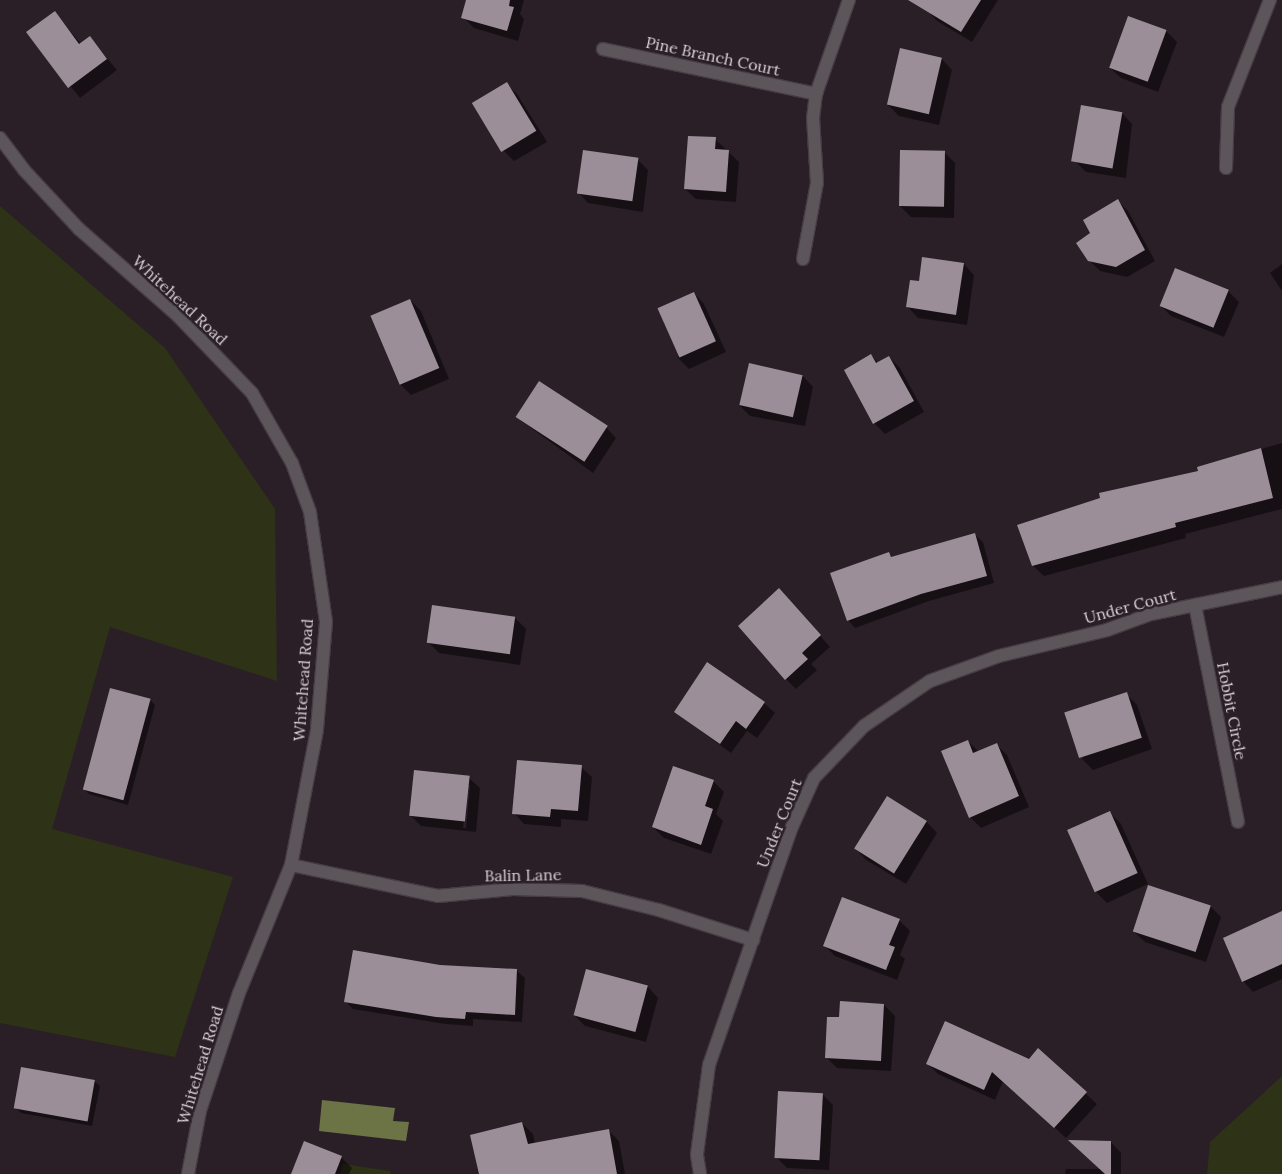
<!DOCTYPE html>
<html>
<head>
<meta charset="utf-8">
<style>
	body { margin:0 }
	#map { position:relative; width:1282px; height:1174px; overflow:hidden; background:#2a1f27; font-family:Lora,serif }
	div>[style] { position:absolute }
	.green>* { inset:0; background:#2e3216 }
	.water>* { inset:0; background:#6c7345 }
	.shadow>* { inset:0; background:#0007 }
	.building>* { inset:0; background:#9c8e98; transform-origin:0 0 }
	.roads { filter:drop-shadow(1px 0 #463c43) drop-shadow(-1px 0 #463c43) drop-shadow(0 1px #463c43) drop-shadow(0 -1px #463c43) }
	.minor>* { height:12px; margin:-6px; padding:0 6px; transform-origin:6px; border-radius:6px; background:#5c565a }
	span { translate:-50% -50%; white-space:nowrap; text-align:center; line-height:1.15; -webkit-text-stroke:5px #2a1f27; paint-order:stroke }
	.street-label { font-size:16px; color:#dad2d7 }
</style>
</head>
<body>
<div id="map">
	<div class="green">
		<div style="clip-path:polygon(0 206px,165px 348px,275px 509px,277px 681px,110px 627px,52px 829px,233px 877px,175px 1057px,0 1023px)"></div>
		<div style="clip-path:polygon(1282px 1076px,1282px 1174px,1207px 1174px,1210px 1142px)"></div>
		<div style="clip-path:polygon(343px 1164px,391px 1171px,390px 1174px,340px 1174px)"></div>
	</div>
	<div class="water">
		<div style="clip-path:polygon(322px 1100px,395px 1108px,393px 1121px,409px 1122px,406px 1141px,319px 1131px)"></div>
	</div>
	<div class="shadow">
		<div style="clip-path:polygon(468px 0,524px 0,520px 14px,524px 19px,518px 41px,474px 28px,463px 17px)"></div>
		<div style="clip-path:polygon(933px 0,998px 0,972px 42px,937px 21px,927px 10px)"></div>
		<div style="clip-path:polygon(55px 13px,81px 44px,90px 38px,117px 70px,80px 98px,28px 33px)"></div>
		<div style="clip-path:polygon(1166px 31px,1177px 42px,1158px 92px,1121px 78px,1110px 68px)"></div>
		<div style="clip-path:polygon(901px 49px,942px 59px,952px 70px,939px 125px,899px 116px,888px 105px)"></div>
		<div style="clip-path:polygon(506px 84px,517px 94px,547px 142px,514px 161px,504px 151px,474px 105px)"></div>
		<div style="clip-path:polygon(1122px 113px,1132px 124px,1126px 178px,1086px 172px,1075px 161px)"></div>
		<div style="clip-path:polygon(715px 139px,739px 162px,736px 202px,696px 199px,685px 189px)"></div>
		<div style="clip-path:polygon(944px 152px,955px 163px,954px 218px,911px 217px,900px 206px)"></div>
		<div style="clip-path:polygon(637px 159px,648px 170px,643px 212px,588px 203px,578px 192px)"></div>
		<div style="clip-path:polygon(1118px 201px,1128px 211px,1155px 261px,1127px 277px,1100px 271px,1089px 260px,1092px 233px)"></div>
		<div style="clip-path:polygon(964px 264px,974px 275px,967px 325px,918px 318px,908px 307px,920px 282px)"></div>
		<div style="clip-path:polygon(1282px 264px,1282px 291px,1270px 273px)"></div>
		<div style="clip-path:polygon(1228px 291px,1239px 302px,1224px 337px,1171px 316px,1161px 306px)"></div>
		<div style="clip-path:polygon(694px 293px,704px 304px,726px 352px,689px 369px,678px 358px)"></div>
		<div style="clip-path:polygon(410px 300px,421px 311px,449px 379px,411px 395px,400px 384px)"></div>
		<div style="clip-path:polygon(871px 355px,878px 363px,889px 357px,900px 368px,924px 412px,885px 434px,874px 423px)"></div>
		<div style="clip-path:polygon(803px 376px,813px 387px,805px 426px,750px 416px,739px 405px)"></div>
		<div style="clip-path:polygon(516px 417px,606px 427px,616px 438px,593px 473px)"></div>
		<div style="clip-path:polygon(1282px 443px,1282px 509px,1185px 534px,1186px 538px,1044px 576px,1033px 566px,1019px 526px,1199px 472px,1198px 467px)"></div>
		<div style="clip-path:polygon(975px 535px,983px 542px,994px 583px,929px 601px,855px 628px,848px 620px,888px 553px,893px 558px)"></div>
		<div style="clip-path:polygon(790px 601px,830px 647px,811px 664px,817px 670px,796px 689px,786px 679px)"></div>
		<div style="clip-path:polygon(433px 607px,515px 618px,526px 629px,520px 665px,439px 653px,428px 642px)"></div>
		<div style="clip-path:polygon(1126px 694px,1137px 705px,1152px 749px,1093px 770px,1082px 759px)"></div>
		<div style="clip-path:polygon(150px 700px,155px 705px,128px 805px,89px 794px,84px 789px)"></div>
		<div style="clip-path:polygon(764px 703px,775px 713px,757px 738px,747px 731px,731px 753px,675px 712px)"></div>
		<div style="clip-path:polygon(968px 741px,979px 752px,996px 744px,1007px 755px,1029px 807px,981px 828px,970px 817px)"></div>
		<div style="clip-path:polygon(581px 767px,592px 777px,588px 821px,561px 819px,561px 827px,524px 824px,514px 813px)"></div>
		<div style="clip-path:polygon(evenodd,469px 778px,480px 788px,476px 832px,421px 826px,411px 816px,469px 778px,468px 785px,470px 785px,466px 828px,463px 828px,468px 785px)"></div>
		<div style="clip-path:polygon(713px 781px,724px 792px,716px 814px,723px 821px,711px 854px,664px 838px,653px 827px)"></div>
		<div style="clip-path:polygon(888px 798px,927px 822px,937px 833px,906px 884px,866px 860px,856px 849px)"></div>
		<div style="clip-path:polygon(1110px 813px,1121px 824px,1148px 884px,1107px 903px,1096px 892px)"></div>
		<div style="clip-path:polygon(1210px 906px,1221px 917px,1206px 962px,1145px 942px,1134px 932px)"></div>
		<div style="clip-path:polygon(1282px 915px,1282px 979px,1253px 992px,1243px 981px)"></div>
		<div style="clip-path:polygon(899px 920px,910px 931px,900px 955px,905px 959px,897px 980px,835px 956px,824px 945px)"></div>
		<div style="clip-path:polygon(440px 966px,517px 971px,525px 978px,522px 1022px,473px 1019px,473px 1026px,445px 1024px,353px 1009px,346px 1002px)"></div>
		<div style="clip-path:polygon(587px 970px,648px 987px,658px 998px,646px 1042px,585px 1026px,574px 1015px)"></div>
		<div style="clip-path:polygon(884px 1005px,895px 1016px,891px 1071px,837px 1068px,826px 1057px,840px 1018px)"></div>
		<div style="clip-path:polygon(1038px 1050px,1097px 1104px,1066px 1138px,1003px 1081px,995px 1100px,938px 1074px,927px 1063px,1029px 1060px)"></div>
		<div style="clip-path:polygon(94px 1081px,100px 1086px,92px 1126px,21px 1113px,16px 1108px)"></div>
		<div style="clip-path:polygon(822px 1094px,833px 1105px,829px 1170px,787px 1168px,776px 1157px)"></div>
		<div style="clip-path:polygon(522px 1123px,533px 1134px,535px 1144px,608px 1130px,619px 1141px,625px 1174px,481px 1174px)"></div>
		<div style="clip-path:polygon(1111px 1142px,1121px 1153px,1121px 1174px,1065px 1174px,1066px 1169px,1100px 1169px)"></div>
		<div style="clip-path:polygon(341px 1157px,352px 1168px,349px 1174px,292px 1174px)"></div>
	</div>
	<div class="building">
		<div style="clip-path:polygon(466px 0,510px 0,509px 6px,514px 7px,507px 31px,461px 18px)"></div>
		<div style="clip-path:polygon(908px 0,981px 0,961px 32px)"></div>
		<div style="clip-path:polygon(55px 11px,79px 44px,90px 36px,107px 59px,68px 88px,26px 32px)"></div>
		<div style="left:1128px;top:16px;width:41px;height:55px;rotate:20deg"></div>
		<div style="left:900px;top:48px;width:43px;height:58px;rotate:13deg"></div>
		<div style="left:507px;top:82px;width:57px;height:41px;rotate:59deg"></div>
		<div style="left:1081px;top:105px;width:42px;height:57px;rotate:10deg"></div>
		<div style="clip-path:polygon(688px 136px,716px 137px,715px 149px,729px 150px,726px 192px,684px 189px)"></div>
		<div style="left:583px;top:150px;width:56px;height:44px;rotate:8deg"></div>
		<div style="left:900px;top:150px;width:45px;height:56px;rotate:1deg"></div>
		<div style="clip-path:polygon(1118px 199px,1145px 250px,1116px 267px,1088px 261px,1076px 243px,1090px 233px,1083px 220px)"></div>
		<div style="clip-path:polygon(922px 257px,964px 263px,956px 315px,906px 307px,910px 280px,919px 281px)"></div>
		<div style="left:1175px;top:268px;width:58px;height:41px;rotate:22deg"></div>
		<div style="left:694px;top:292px;width:54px;height:40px;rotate:66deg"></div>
		<div style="left:410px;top:299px;width:75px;height:43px;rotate:67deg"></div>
		<div style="clip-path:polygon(871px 354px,876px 363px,889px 356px,914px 401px,873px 424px,844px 370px)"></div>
		<div style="left:749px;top:363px;width:55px;height:43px;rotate:13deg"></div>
		<div style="left:539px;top:381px;width:82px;height:43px;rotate:33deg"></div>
		<div style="clip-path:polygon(1261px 448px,1273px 498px,1175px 523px,1176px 527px,1032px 566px,1017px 525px,1100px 498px,1099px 493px,1198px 471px,1197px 467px)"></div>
		<div style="clip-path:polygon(975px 533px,987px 576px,921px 594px,847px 621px,830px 573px,889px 552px,891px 557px)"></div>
		<div style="clip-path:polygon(779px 588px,821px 635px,802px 653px,808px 659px,785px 680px,738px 626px)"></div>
		<div style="left:432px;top:605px;width:84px;height:38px;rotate:8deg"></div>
		<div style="clip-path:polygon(707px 662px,765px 702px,746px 729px,736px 721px,720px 744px,674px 712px)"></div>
		<div style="left:110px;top:688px;width:42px;height:105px;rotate:15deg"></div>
		<div style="left:1127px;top:692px;width:48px;height:66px;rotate:72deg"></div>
		<div style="clip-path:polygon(968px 740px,973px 753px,997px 743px,1019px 796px,969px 818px,941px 751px)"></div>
		<div style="clip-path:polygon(517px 760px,582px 765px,578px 811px,551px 809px,550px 817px,512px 814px)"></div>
		<div style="clip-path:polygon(673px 766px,714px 780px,705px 806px,713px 809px,701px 845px,652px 827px)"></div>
		<div style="left:414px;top:770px;width:56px;height:46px;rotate:6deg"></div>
		<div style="left:887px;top:796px;width:47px;height:62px;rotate:32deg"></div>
		<div style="left:1110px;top:811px;width:68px;height:47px;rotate:66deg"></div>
		<div style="left:1148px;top:885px;width:66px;height:49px;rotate:18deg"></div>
		<div style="clip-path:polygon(842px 897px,900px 919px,889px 945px,895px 947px,886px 970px,823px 946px)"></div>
		<div style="clip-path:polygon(1282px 911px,1282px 964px,1242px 982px,1223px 938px)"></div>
		<div style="clip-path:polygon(353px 950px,440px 965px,517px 969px,515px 1015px,466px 1012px,465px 1019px,436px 1017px,344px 1002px)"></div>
		<div style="left:586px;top:969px;width:64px;height:48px;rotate:15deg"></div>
		<div style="clip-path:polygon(840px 1001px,884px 1004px,881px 1061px,825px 1058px,827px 1017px,839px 1017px)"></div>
		<div style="clip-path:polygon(945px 1021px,1029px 1059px,1038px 1048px,1087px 1092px,1054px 1128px,992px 1072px,984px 1090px,926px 1064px)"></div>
		<div style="left:21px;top:1067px;width:75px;height:42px;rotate:10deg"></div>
		<div style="left:778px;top:1091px;width:45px;height:67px;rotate:3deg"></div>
		<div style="clip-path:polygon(522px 1122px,528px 1144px,609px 1129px,617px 1174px,479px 1174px,470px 1135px)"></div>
		<div style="clip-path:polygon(1068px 1140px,1111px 1141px,1111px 1174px,1105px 1174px)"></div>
		<div style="clip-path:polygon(304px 1141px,342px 1156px,335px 1174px,291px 1174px)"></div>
	</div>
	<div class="roads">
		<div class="minor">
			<div style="left:603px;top:49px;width:218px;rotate:11.9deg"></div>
			<div style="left:0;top:138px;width:40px;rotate:53deg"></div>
			<div style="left:24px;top:170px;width:81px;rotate:47deg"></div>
			<div style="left:79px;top:229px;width:130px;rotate:41.3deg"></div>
			<div style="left:177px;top:315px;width:108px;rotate:46.1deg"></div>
			<div style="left:252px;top:393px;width:81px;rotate:60.3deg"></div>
			<div style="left:292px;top:463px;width:52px;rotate:69.8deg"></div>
			<div style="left:310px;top:512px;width:111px;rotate:81.7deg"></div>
			<div style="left:326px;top:622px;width:108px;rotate:94.8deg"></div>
			<div style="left:317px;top:730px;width:137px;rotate:100.9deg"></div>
			<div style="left:291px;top:865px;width:138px;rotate:112.1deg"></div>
			<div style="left:239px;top:993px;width:124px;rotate:108.3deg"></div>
			<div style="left:200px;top:1111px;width:64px;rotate:100.8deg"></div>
			<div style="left:1226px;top:168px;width:61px;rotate:-88.1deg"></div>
			<div style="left:1228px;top:107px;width:115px;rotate:-68.6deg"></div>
			<div style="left:803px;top:259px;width:77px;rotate:-79.6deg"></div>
			<div style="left:817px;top:183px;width:65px;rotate:-93.5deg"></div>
			<div style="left:813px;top:118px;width:24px;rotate:-83deg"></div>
			<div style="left:816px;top:94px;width:100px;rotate:-70.7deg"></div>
			<div style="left:1195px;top:605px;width:221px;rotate:78.8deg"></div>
			<div style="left:291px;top:865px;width:150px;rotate:11.9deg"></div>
			<div style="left:438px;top:896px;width:75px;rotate:-5.3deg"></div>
			<div style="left:513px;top:889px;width:69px;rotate:1.7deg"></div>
			<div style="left:582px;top:891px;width:79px;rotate:13.9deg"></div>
			<div style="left:659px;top:910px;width:99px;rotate:17.7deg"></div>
			<div style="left:700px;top:1174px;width:20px;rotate:-99deg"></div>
			<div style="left:697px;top:1154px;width:90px;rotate:-82.3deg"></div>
			<div style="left:709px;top:1065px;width:252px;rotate:-70.8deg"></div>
			<div style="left:792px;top:827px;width:54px;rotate:-65.8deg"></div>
			<div style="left:814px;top:778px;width:72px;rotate:-46.1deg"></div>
			<div style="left:864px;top:726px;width:80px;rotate:-34.3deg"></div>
			<div style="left:930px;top:681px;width:73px;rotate:-19.9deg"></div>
			<div style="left:999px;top:656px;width:111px;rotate:-13.5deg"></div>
			<div style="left:1107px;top:630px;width:47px;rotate:-20deg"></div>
			<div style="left:1151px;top:614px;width:134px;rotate:-11.6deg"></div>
		</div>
	</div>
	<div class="street-label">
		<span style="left:713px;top:56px;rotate:12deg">Pine Branch Court</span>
		<span style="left:180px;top:300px;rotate:43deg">Whitehead Road</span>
		<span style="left:1130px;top:606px;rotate:-15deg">Under Court</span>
		<span style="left:303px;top:680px;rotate:-86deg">Whitehead Road</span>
		<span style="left:1232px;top:711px;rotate:79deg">Hobbit Circle</span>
		<span style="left:779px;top:823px;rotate:-68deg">Under Court</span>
		<span style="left:523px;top:875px;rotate:-1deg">Balin Lane</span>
		<span style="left:200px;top:1065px;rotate:-73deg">Whitehead Road</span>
	</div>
</div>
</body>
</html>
